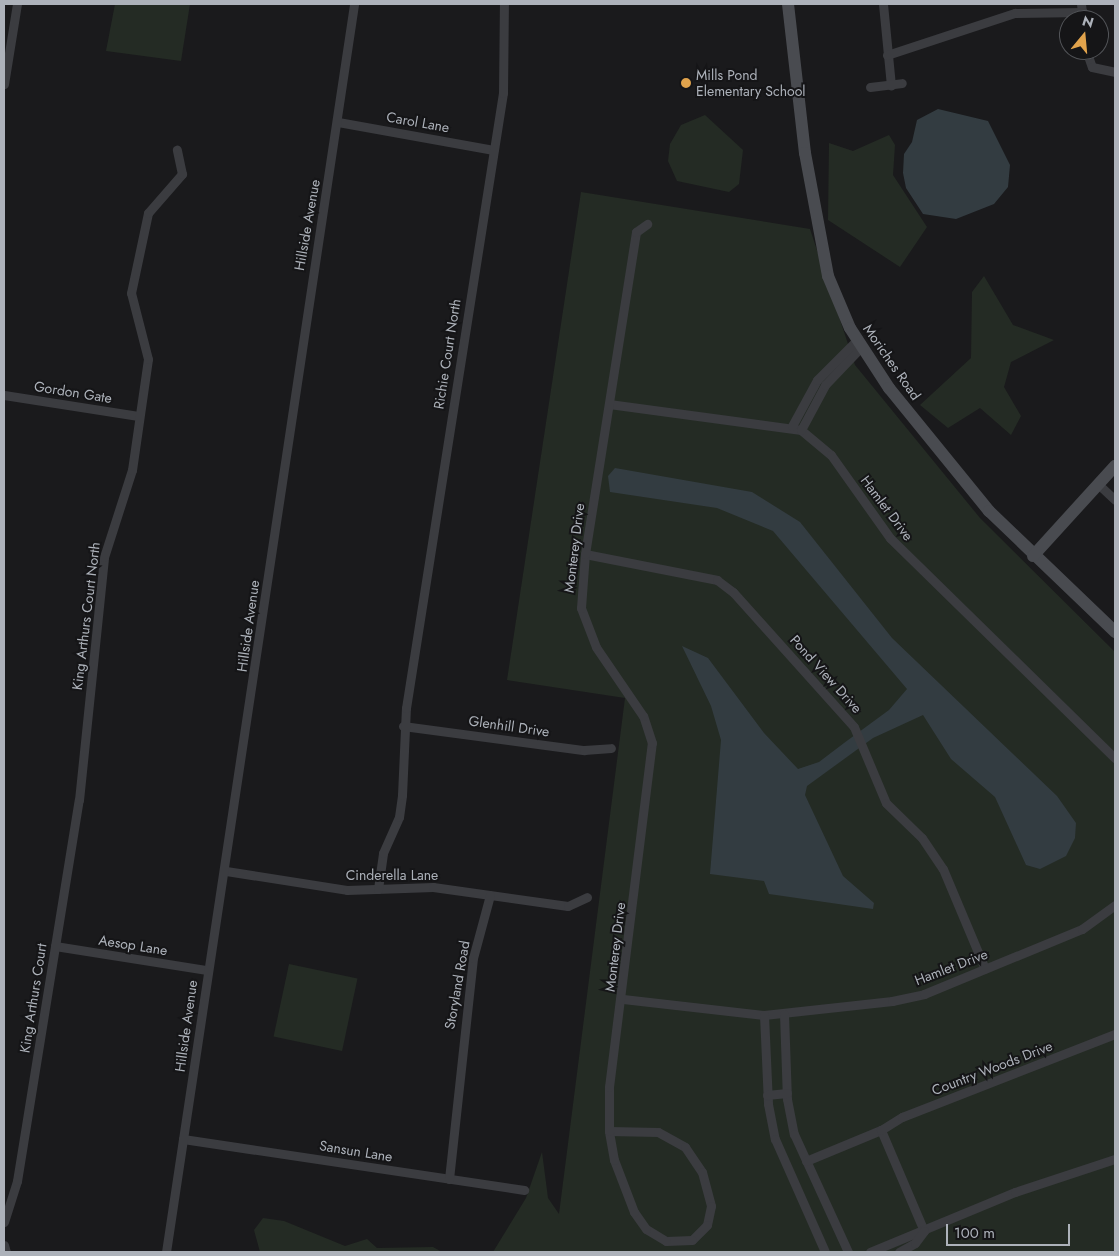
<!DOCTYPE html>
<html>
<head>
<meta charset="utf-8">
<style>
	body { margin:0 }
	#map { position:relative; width:1119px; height:1256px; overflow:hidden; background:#1a1a1c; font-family:Jost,sans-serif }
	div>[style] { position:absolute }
	.green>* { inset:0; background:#242b24; transform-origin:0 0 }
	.water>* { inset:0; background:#333c41 }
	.street>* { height:9px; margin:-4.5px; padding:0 4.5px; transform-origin:4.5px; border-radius:4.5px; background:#3b3c40 }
	.secondary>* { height:12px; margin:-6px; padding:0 6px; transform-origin:6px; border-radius:6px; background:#494b50 }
	.dots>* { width:14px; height:14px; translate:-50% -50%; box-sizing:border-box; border:2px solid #151517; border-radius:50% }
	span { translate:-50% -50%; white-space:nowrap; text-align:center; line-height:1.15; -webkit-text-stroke:4px #151517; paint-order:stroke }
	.poi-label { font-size:14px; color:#adb2ba }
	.left { translate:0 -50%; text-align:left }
	.street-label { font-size:14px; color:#adb2ba }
	.frame { position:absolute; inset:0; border:5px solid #adb2ba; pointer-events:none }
	.north { position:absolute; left:1059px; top:10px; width:50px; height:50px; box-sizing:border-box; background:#151517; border:1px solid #525458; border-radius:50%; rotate:17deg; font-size:14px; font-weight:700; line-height:20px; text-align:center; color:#adb2ba }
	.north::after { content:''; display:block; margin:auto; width:18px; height:22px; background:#e1a34c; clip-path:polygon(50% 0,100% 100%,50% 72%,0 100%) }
	.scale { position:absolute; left:946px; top:1224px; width:124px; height:22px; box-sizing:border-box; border:2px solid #adb2ba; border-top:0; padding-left:6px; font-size:15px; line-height:18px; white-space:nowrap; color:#adb2ba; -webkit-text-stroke:4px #151517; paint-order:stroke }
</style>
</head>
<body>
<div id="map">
	<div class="green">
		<div style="clip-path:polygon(115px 4px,190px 4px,181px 61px,106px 51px)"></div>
		<div style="clip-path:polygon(705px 115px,743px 150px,739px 184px,729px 192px,677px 181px,668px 161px,670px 144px,681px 125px)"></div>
		<div style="clip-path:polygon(889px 135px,895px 145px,893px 175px,927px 227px,900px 267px,828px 220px,829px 143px,853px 151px)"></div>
		<div style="clip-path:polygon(581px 192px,810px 229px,855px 365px,980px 518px,1115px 652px,1115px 1252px,493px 1252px,526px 1198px,542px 1152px,548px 1198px,559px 1214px,625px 698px,507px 680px)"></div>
		<div style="clip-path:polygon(984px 276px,1013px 325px,1054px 340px,1011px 362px,1004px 387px,1021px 416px,1011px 435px,980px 408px,948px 428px,920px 405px,971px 358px,972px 292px)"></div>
		<div style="left:289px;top:964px;width:70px;height:74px;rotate:12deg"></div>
		<div style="clip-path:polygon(263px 1218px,284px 1221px,345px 1246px,367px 1239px,377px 1248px,433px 1247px,442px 1252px,260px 1252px,254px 1230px)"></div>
	</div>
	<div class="water">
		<div style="clip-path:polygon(938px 109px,988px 121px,1010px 165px,1008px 187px,994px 204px,956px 219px,923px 214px,906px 188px,903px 173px,904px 154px,912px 142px,917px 120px)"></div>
		<div style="clip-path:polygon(615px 468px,752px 492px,800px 522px,892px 638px,1057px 796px,1076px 823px,1075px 838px,1066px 856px,1040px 869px,1026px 865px,995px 797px,951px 759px,923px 715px,873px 738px,807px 786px,805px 795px,843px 876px,874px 903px,873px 909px,769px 894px,764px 881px,710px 874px,721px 740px,711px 706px,682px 646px,708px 658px,764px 733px,798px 769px,819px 762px,844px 743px,889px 710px,907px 689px,773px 531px,717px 508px,610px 492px,608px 476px)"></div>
	</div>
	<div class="street">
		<div style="left:883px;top:4px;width:82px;rotate:84.4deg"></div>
		<div style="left:1081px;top:4px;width:16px;rotate:83deg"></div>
		<div style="left:1086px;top:50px;width:18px;rotate:71deg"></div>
		<div style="left:1092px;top:67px;width:24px;rotate:12deg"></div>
		<div style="left:887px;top:55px;width:135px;rotate:-18.2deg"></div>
		<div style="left:1015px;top:13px;width:68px;rotate:-0.8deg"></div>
		<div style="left:4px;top:84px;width:81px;rotate:-80.8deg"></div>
		<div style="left:870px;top:87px;width:32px;rotate:-7deg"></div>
		<div style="left:338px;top:122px;width:158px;rotate:10.2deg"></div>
		<div style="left:4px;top:395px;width:136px;rotate:8.9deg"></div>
		<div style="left:609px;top:404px;width:194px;rotate:7.7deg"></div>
		<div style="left:801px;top:430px;width:39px;rotate:40deg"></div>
		<div style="left:831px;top:455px;width:102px;rotate:54.6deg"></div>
		<div style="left:890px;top:538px;width:315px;rotate:44.4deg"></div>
		<div style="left:792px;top:426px;width:52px;rotate:-61.5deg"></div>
		<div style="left:817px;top:380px;width:57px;rotate:-45deg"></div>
		<div style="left:801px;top:430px;width:51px;rotate:-61.9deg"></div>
		<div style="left:825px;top:385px;width:52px;rotate:-46.5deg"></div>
		<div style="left:1098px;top:484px;width:23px;rotate:43deg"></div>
		<div style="left:585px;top:554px;width:135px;rotate:11.1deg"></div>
		<div style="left:717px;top:580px;width:20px;rotate:37deg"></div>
		<div style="left:733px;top:592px;width:181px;rotate:48.1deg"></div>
		<div style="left:854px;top:727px;width:82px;rotate:67.2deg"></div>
		<div style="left:886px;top:803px;width:50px;rotate:44.2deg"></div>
		<div style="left:922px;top:838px;width:37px;rotate:56deg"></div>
		<div style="left:943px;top:869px;width:108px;rotate:67.2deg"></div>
		<div style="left:403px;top:726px;width:183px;rotate:7.6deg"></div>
		<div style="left:584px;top:750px;width:27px;rotate:-4deg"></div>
		<div style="left:226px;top:871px;width:122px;rotate:8.9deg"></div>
		<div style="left:347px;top:890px;width:86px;rotate:-2deg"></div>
		<div style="left:433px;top:887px;width:136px;rotate:8deg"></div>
		<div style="left:568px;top:906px;width:21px;rotate:-25deg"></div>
		<div style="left:378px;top:889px;width:36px;rotate:-82deg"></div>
		<div style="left:383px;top:853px;width:39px;rotate:-66deg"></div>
		<div style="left:399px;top:817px;width:22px;rotate:-82deg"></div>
		<div style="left:402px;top:795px;width:87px;rotate:-87.4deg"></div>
		<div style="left:406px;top:708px;width:623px;rotate:-81.04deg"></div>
		<div style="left:503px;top:93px;width:89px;rotate:-89.4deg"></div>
		<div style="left:55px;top:946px;width:154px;rotate:9deg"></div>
		<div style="left:623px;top:999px;width:142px;rotate:6.5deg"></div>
		<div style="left:764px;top:1015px;width:129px;rotate:-6.2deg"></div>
		<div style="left:892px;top:1001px;width:33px;rotate:-12deg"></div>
		<div style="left:924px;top:994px;width:171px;rotate:-22.4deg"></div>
		<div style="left:1082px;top:929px;width:41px;rotate:-36deg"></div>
		<div style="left:784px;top:1014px;width:85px;rotate:88deg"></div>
		<div style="left:787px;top:1099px;width:36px;rotate:79deg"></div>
		<div style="left:794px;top:1134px;width:130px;rotate:65.4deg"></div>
		<div style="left:764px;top:1015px;width:89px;rotate:87.4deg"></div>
		<div style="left:768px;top:1104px;width:36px;rotate:79deg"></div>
		<div style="left:775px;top:1139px;width:124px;rotate:66.1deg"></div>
		<div style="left:767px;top:1095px;width:20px;rotate:-6deg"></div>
		<div style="left:609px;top:1131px;width:49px;rotate:1.2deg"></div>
		<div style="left:658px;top:1132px;width:31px;rotate:29deg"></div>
		<div style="left:685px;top:1147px;width:30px;rotate:56deg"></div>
		<div style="left:702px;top:1172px;width:35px;rotate:75deg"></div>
		<div style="left:711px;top:1206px;width:19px;rotate:102deg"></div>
		<div style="left:707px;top:1225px;width:21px;rotate:135deg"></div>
		<div style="left:692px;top:1240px;width:26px;rotate:178deg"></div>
		<div style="left:666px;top:1241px;width:23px;rotate:-149deg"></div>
		<div style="left:646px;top:1229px;width:21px;rotate:-125deg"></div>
		<div style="left:634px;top:1212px;width:56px;rotate:-111deg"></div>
		<div style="left:614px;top:1160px;width:29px;rotate:-100deg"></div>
		<div style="left:609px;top:1131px;width:44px;rotate:-90deg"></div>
		<div style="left:609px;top:1087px;width:347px;rotate:-82.9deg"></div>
		<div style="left:652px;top:743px;width:28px;rotate:-108deg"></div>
		<div style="left:643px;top:716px;width:83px;rotate:-124.3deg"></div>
		<div style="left:596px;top:647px;width:42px;rotate:-111deg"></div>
		<div style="left:581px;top:608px;width:54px;rotate:-85.8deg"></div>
		<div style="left:585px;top:554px;width:326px;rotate:-81deg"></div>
		<div style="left:636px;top:232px;width:14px;rotate:-36deg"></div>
		<div style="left:183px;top:1139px;width:345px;rotate:8.5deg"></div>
		<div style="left:806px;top:1161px;width:81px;rotate:-22.5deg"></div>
		<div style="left:449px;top:1179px;width:222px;rotate:-83.8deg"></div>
		<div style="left:473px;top:958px;width:65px;rotate:-74.9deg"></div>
		<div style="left:4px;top:1222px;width:43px;rotate:-72.4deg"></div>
		<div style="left:17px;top:1181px;width:386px;rotate:-80.8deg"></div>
		<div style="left:79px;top:800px;width:244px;rotate:-84.1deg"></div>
		<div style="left:104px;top:557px;width:91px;rotate:-72.2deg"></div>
		<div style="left:132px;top:470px;width:112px;rotate:-81.8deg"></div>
		<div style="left:148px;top:359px;width:68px;rotate:-104.4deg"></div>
		<div style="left:131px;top:293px;width:82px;rotate:-78deg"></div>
		<div style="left:148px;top:213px;width:52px;rotate:-48.9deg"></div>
		<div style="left:182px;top:174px;width:25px;rotate:-102deg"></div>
		<div style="left:924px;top:1231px;width:110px;rotate:-113.1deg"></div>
		<div style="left:881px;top:1130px;width:25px;rotate:-32deg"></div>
		<div style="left:902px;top:1117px;width:229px;rotate:-21.3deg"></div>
		<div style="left:4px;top:1245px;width:7px;rotate:74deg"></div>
		<div style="left:166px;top:1252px;width:1262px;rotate:-81.43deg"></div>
		<div style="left:870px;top:1252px;width:157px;rotate:-22.5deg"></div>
		<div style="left:1015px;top:1192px;width:105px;rotate:-18.3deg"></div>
		<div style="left:899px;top:1252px;width:18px;rotate:-29deg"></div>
		<div style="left:915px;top:1243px;width:15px;rotate:-53deg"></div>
	</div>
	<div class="secondary">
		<div style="left:788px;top:4px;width:150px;rotate:83.5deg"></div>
		<div style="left:805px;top:153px;width:125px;rotate:79.4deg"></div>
		<div style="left:828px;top:276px;width:56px;rotate:67.1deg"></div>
		<div style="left:850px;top:328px;width:72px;rotate:57deg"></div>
		<div style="left:889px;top:388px;width:159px;rotate:50.9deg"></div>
		<div style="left:989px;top:511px;width:175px;rotate:43.8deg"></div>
		<div style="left:1033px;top:556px;width:122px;rotate:-47.7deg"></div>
	</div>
	<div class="dots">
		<div style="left:686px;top:83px;background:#e1a34c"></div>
	</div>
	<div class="poi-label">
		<span class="left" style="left:696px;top:83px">Mills Pond<br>Elementary School</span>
	</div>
	<div class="street-label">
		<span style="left:418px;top:122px;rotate:10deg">Carol Lane</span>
		<span style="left:307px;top:225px;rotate:-80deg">Hillside Avenue</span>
		<span style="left:447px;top:354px;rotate:-81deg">Richie Court North</span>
		<span style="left:892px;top:362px;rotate:55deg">Moriches Road</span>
		<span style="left:73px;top:392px;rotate:9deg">Gordon Gate</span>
		<span style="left:887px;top:508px;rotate:53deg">Hamlet Drive</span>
		<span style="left:574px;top:548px;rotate:-83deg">Monterey Drive</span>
		<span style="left:86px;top:616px;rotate:-83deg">King Arthurs Court North</span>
		<span style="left:248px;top:626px;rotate:-82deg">Hillside Avenue</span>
		<span style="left:826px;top:674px;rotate:48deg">Pond View Drive</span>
		<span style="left:509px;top:726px;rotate:8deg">Glenhill Drive</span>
		<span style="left:392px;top:875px">Cinderella Lane</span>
		<span style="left:133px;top:945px;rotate:9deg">Aesop Lane</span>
		<span style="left:615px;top:947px;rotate:-83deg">Monterey Drive</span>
		<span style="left:951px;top:967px;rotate:-21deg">Hamlet Drive</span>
		<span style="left:457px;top:985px;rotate:-80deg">Storyland Road</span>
		<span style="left:33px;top:998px;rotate:-81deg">King Arthurs Court</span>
		<span style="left:186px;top:1026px;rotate:-82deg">Hillside Avenue</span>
		<span style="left:992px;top:1068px;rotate:-21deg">Country Woods Drive</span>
		<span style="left:356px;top:1151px;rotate:9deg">Sansun Lane</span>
	</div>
	<div class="frame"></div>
	<div class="north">N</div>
	<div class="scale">100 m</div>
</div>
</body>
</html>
